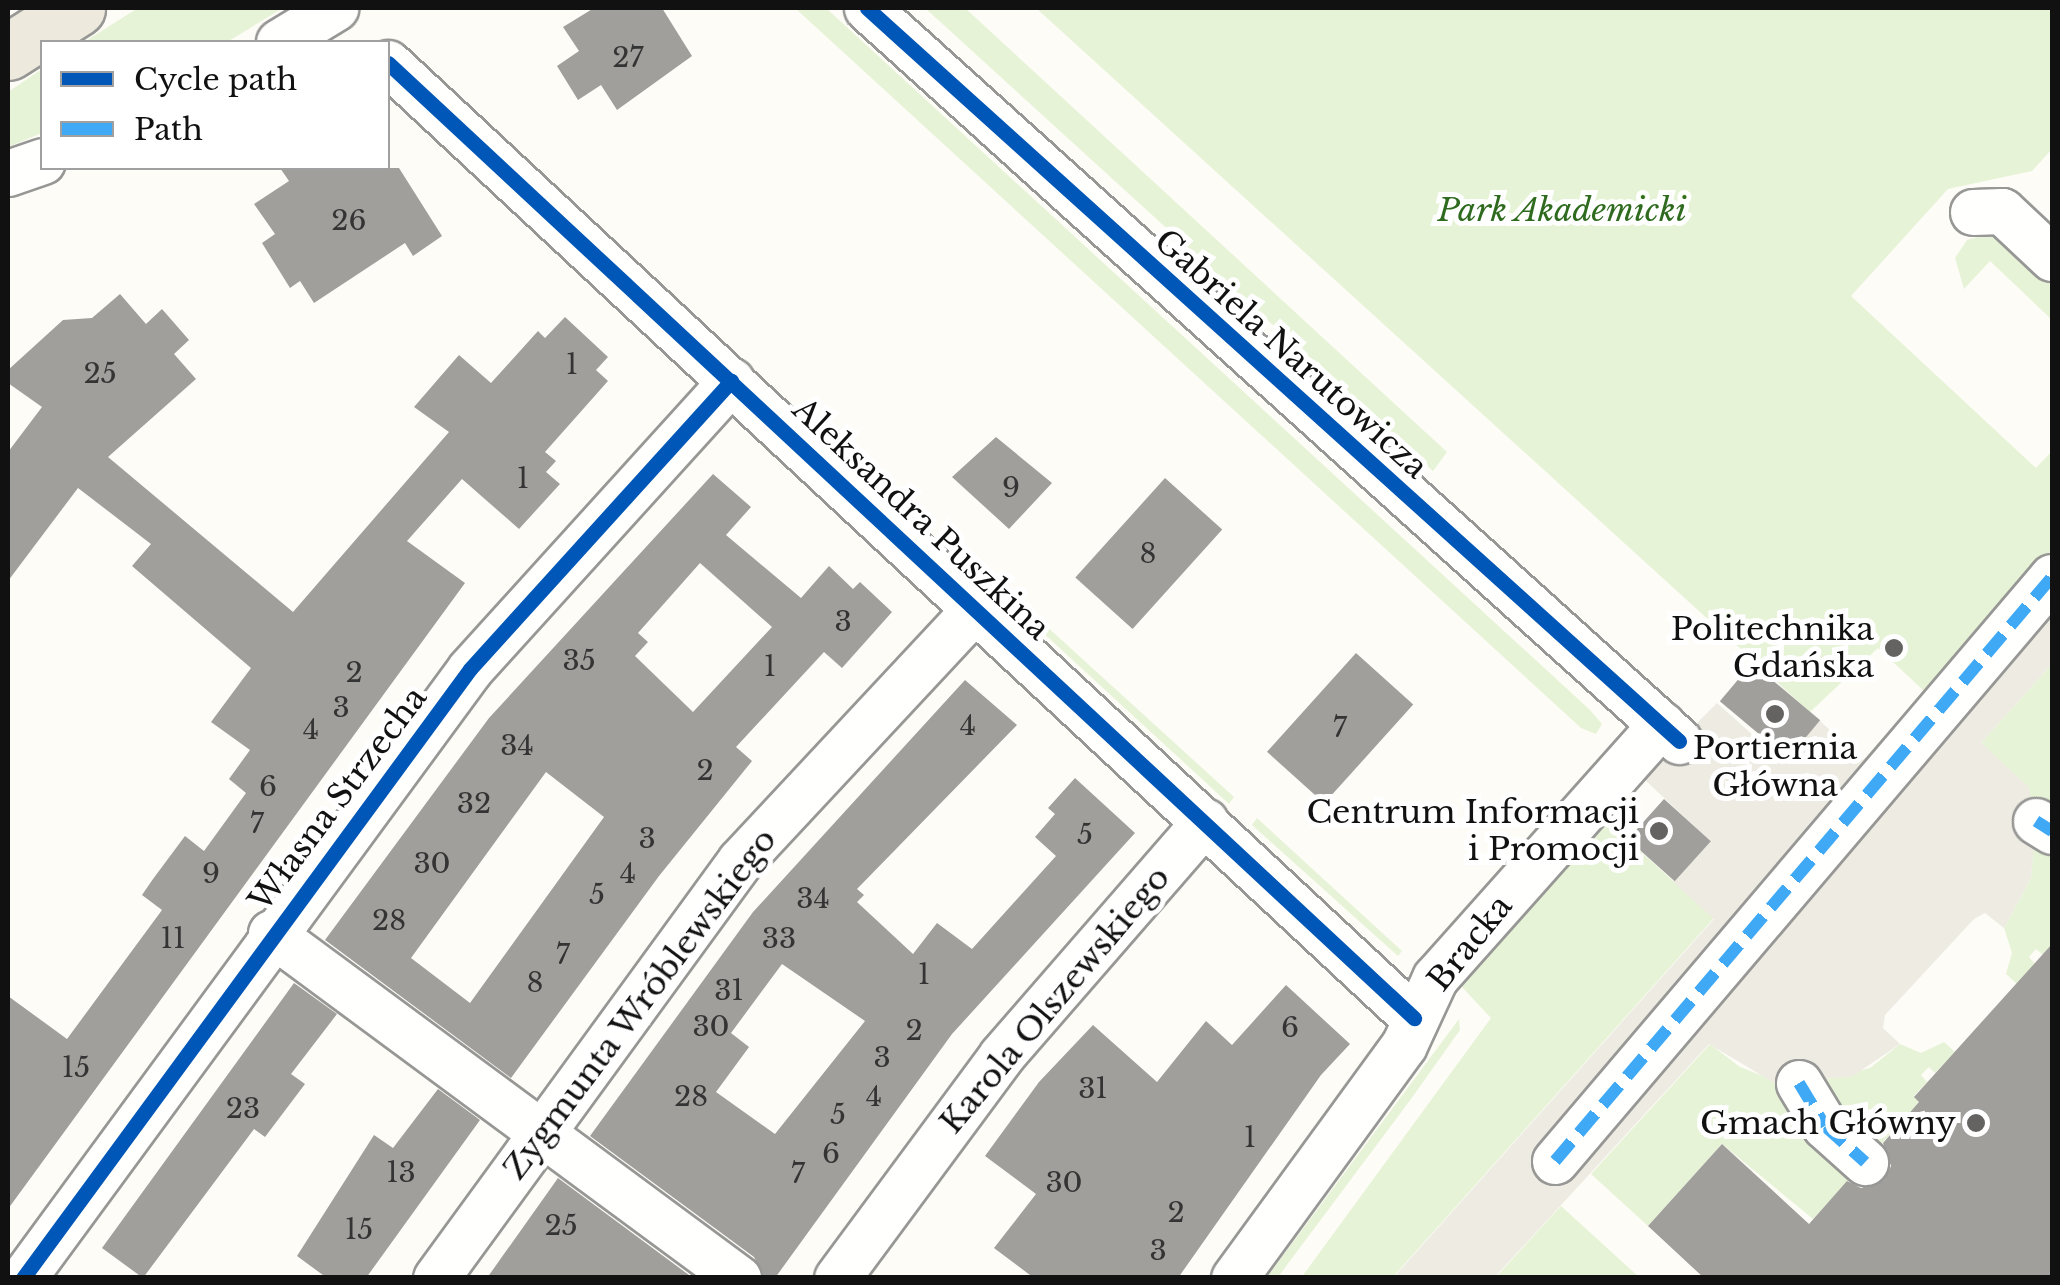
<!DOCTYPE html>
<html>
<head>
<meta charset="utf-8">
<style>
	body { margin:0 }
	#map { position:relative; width:2060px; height:1285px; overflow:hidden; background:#fdfcf7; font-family:"Libre Baskerville",serif }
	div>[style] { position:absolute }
	.green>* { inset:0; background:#e7f3d7 }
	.plaza>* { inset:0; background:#edebe2 }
	.building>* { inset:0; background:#a19f9c; transform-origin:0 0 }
	.roads { filter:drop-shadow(2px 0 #979795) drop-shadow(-2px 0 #979795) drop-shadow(0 2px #979795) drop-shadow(0 -2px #979795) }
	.minor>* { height:45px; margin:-22.5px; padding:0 22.5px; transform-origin:22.5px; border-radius:22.5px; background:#fffffe }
	.major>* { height:55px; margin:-27.5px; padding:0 27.5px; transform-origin:27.5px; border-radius:27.5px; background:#ede9dc }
	.quiet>* { height:12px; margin-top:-6px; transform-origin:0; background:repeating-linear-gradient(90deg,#3fa9f5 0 25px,transparent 0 37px) }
	.cycleway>* { height:15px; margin:-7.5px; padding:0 7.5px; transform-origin:7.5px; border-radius:7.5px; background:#0057b8 }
	.dots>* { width:28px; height:28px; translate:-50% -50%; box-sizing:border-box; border:5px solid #fff; border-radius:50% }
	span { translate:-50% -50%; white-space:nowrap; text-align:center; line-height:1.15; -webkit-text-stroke:10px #fff; paint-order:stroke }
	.number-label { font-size:28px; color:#353434 }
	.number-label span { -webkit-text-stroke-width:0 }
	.park-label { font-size:32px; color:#2f6b1f; font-style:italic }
	.street-label { font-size:32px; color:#111 }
	.poi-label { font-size:32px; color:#111 }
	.right { translate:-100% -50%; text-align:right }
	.frame { position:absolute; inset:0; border:10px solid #111; pointer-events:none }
	.legend { position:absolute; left:40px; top:40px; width:350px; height:130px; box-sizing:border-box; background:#fff; border:2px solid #a0a0a0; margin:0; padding:12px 18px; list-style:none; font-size:30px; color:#111 }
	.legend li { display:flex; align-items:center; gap:20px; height:50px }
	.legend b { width:50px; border:2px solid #a0a0a0 }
</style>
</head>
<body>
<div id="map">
	<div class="green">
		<div style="clip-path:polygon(138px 8px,283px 8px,227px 42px,84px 42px)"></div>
		<div style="clip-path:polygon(795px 8px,826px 8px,1590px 710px,1602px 724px,1596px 734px,1581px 728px)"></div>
		<div style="clip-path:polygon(925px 8px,965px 8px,1447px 452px,1433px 471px)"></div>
		<div style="clip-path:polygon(1036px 8px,2052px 8px,2052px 149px,2032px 171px,1948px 189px,1851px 296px,2036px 468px,2052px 451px,2052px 550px,1925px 692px,1878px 648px,1810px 712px)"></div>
		<div style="clip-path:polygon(42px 69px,42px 133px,8px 147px,8px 92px)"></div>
		<div style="clip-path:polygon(1984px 235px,2002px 238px,2052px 284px,2052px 320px,1990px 261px,1964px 289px,1955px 258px,1967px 240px)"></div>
		<div style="clip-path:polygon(1032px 613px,1234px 797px,1229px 804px,1027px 618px)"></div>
		<div style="clip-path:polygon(2052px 664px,2052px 816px,2034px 808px,1981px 743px)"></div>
		<div style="clip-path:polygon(1257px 818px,1402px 951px,1398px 956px,1252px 825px)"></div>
		<div style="clip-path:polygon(1607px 821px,1714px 918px,1393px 1277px,1301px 1278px,1491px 1018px,1461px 986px)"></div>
		<div style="clip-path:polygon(2034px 840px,2052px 850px,2052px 944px,2043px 955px,2036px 949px,2029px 957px,2035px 964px,2017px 984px,2006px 974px,2012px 953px,2004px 928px,2031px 878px)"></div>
		<div style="clip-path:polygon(1459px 1019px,1460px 1030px,1411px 1099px,1278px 1277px,1267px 1277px)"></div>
		<div style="clip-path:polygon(1944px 1042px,1955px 1052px,1935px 1073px,1929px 1067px,1921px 1075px,1927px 1082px,1914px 1096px,1919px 1102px,1874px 1152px,1815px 1082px,1870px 1068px,1900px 1044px,1921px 1053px)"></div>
		<div style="clip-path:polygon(1710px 1044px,1740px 1067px,1781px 1083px,1854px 1174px,1813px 1219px,1722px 1144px,1648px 1226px,1591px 1174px)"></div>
		<div style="clip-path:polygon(1561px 1206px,1639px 1277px,1495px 1278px)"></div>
	</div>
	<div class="plaza">
		<div style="clip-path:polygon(2052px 550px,2052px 664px,1981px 743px,2029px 787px,2036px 821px,2031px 878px,2004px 928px,1985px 913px,1974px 919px,1885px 1015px,1883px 1028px,1900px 1044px,1853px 1076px,1776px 1084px,1709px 1044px,1495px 1277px,1393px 1278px,1714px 919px,1673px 882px,1710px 841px,1645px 780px,1679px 741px,1717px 703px,1782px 761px,1820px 721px,1863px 760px)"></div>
	</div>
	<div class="building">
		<div style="clip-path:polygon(594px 8px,662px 8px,692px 56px,617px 110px,601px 85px,578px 100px,557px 66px,579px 51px,563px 27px)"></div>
		<div style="clip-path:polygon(280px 168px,399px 168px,442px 236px,413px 256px,405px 243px,314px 303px,300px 281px,290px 288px,262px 243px,275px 234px,254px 204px,289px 181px)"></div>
		<div style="clip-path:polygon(120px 294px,146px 324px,162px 309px,189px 340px,174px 354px,196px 379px,108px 457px,293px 612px,449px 432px,414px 407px,459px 355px,491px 383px,538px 331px,545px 338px,565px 317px,608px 357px,596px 370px,608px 381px,545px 452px,556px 461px,546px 472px,560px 484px,519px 529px,462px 479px,407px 541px,465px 583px,8px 1209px,8px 996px,67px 1039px,162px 910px,142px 895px,153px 879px,185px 836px,204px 851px,246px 793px,229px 779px,250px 750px,211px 722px,251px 668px,132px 566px,151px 544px,78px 488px,8px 581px,8px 452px,42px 407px,8px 383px,8px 370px,63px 320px,92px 318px)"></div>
		<div style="clip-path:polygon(996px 437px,1052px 483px,1009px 529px,952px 477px)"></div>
		<div style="clip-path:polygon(evenodd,713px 474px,751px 507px,726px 535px,801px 598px,829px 566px,853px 589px,860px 582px,892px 612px,842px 668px,824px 652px,736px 747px,752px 761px,659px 876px,511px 1078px,325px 940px,489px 718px,713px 474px,700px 563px,772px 627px,693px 712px,635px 656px,648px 642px,638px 633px,700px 563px,713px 474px,546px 772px,604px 817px,470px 1003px,411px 958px,546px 772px)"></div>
		<div style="left:1165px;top:478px;width:77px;height:134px;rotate:42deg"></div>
		<div style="left:1356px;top:653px;width:77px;height:133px;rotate:42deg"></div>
		<div style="left:1752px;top:663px;width:89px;height:50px;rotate:40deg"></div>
		<div style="clip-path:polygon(evenodd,965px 680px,1017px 725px,857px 889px,864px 895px,857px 902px,913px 954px,937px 923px,972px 949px,1056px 856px,1035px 837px,1055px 814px,1048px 808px,1075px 778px,1135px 833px,952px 1034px,775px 1278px,764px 1278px,754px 1257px,590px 1136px,753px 912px,965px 680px,782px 964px,865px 1021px,775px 1134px,716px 1092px,749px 1047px,731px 1033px,782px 964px)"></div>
		<div style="left:1664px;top:799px;width:63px;height:54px;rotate:42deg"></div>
		<div style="clip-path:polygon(2052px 944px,2052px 1278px,1704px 1278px,1648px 1226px,1722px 1144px,1809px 1224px,1847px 1181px,1861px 1188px,1884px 1180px,1891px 1166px,1883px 1143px,1919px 1102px,1914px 1097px)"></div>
		<div style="clip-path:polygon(294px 983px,337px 1014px,291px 1074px,305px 1084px,265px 1137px,254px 1129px,143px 1278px,102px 1248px)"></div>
		<div style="clip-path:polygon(1286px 985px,1350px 1044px,1321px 1075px,1178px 1278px,1034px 1278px,994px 1248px,1036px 1194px,985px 1156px,1039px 1082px,1093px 1025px,1157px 1082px,1206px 1021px,1232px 1045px)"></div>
		<div style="clip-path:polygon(438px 1089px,480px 1120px,366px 1278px,327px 1278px,297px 1256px,374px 1135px,393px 1148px)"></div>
		<div style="clip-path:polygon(558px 1178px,693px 1278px,487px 1278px)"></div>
	</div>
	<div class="roads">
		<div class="minor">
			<div style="left:867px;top:8px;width:1094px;rotate:42.07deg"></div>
			<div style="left:279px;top:42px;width:66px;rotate:-31.3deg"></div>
			<div style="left:388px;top:63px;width:1402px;rotate:42.95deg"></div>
			<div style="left:8px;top:173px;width:36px;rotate:-19deg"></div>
			<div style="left:1973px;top:212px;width:29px;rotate:-2deg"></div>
			<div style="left:2002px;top:211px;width:69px;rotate:43.2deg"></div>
			<div style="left:2036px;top:821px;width:19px;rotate:32deg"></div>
			<div style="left:271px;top:933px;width:581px;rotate:36.46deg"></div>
			<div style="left:1799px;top:1083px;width:50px;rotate:58.8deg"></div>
			<div style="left:1825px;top:1126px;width:54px;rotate:42deg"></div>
			<div style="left:1555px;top:1161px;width:767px;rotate:-49.6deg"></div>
			<div style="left:23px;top:1278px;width:755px;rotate:-53.72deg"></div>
			<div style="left:470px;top:669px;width:389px;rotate:-47.8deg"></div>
			<div style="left:436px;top:1278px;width:516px;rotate:-53.91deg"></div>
			<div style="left:740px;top:861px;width:347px;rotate:-47deg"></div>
			<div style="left:837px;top:1278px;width:276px;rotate:-53.5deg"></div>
			<div style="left:1001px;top:1056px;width:311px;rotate:-49deg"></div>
			<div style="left:1234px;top:1278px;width:288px;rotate:-53.9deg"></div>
			<div style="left:1404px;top:1045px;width:74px;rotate:-65.2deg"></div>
			<div style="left:1435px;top:978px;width:340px;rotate:-48.3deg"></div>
		</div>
		<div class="major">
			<div style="left:8px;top:52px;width:82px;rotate:-32.5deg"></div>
		</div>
	</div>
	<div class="quiet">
		<div style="left:2036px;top:821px;width:19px;rotate:32deg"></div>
		<div style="left:1799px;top:1083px;width:50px;rotate:58.8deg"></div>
		<div style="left:1825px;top:1126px;width:54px;rotate:42deg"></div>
		<div style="left:1555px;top:1161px;width:767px;rotate:-49.6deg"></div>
	</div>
	<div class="cycleway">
		<div style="left:867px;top:8px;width:1094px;rotate:42.07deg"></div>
		<div style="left:388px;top:63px;width:1402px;rotate:42.95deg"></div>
		<div style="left:23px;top:1278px;width:755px;rotate:-53.72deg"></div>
		<div style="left:470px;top:669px;width:389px;rotate:-47.8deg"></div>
	</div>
	<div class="dots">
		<div style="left:1894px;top:648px;background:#646362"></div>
		<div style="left:1775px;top:714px;background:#646362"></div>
		<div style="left:1659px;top:831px;background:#646362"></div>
		<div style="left:1976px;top:1123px;background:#646362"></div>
	</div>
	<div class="number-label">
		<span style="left:628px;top:58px">27</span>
		<span style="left:349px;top:221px">26</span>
		<span style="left:572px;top:365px">1</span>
		<span style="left:100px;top:374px">25</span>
		<span style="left:523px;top:479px">1</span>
		<span style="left:1011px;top:488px">9</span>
		<span style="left:1148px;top:554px">8</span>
		<span style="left:843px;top:622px">3</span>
		<span style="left:579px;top:661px">35</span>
		<span style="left:770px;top:667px">1</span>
		<span style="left:354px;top:673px">2</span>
		<span style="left:341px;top:708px">3</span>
		<span style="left:968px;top:726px">4</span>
		<span style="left:1340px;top:728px">7</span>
		<span style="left:311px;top:730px">4</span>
		<span style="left:517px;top:746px">34</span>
		<span style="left:705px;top:771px">2</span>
		<span style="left:268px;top:787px">6</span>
		<span style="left:474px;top:804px">32</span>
		<span style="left:257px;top:824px">7</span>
		<span style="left:1085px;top:835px">5</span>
		<span style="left:647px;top:839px">3</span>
		<span style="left:432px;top:864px">30</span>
		<span style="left:211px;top:874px">9</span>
		<span style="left:628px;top:874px">4</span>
		<span style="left:597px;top:895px">5</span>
		<span style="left:813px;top:899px">34</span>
		<span style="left:389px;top:921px">28</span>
		<span style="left:173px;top:939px">11</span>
		<span style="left:779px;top:939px">33</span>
		<span style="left:563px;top:955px">7</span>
		<span style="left:924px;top:975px">1</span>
		<span style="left:535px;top:983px">8</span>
		<span style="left:729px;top:991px">31</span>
		<span style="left:711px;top:1027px">30</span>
		<span style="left:1290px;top:1028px">6</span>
		<span style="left:914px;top:1031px">2</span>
		<span style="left:882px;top:1058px">3</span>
		<span style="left:76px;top:1068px">15</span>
		<span style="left:1093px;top:1089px">31</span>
		<span style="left:691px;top:1097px">28</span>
		<span style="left:874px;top:1097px">4</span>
		<span style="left:243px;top:1109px">23</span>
		<span style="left:838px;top:1115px">5</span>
		<span style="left:1250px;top:1138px">1</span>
		<span style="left:831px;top:1154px">6</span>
		<span style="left:401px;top:1173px">13</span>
		<span style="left:798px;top:1174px">7</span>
		<span style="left:1064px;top:1183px">30</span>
		<span style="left:1176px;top:1213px">2</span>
		<span style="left:561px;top:1226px">25</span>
		<span style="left:359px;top:1230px">15</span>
		<span style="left:1158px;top:1251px">3</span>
	</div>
	<div class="park-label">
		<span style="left:1562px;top:210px">Park Akademicki</span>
	</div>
	<div class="street-label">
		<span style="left:1291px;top:354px;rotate:42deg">Gabriela Narutowicza</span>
		<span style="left:921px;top:519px;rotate:43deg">Aleksandra Puszkina</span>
		<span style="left:338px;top:799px;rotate:-53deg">Własna Strzecha</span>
		<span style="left:1470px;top:943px;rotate:-51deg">Bracka</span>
		<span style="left:1055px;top:1000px;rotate:-50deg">Karola Olszewskiego</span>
		<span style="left:640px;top:1004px;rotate:-53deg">Zygmunta Wróblewskiego</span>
	</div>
	<div class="poi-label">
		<span class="right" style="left:1874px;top:648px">Politechnika<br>Gdańska</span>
		<span style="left:1775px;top:767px">Portiernia<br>Główna</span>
		<span class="right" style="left:1639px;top:831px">Centrum Informacji<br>i Promocji</span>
		<span class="right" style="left:1956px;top:1123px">Gmach Główny</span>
	</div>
	<div class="frame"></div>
	<ul class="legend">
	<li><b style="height:12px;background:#0057b8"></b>Cycle path</li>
	<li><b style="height:12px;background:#3fa9f5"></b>Path</li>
	</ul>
</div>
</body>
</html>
